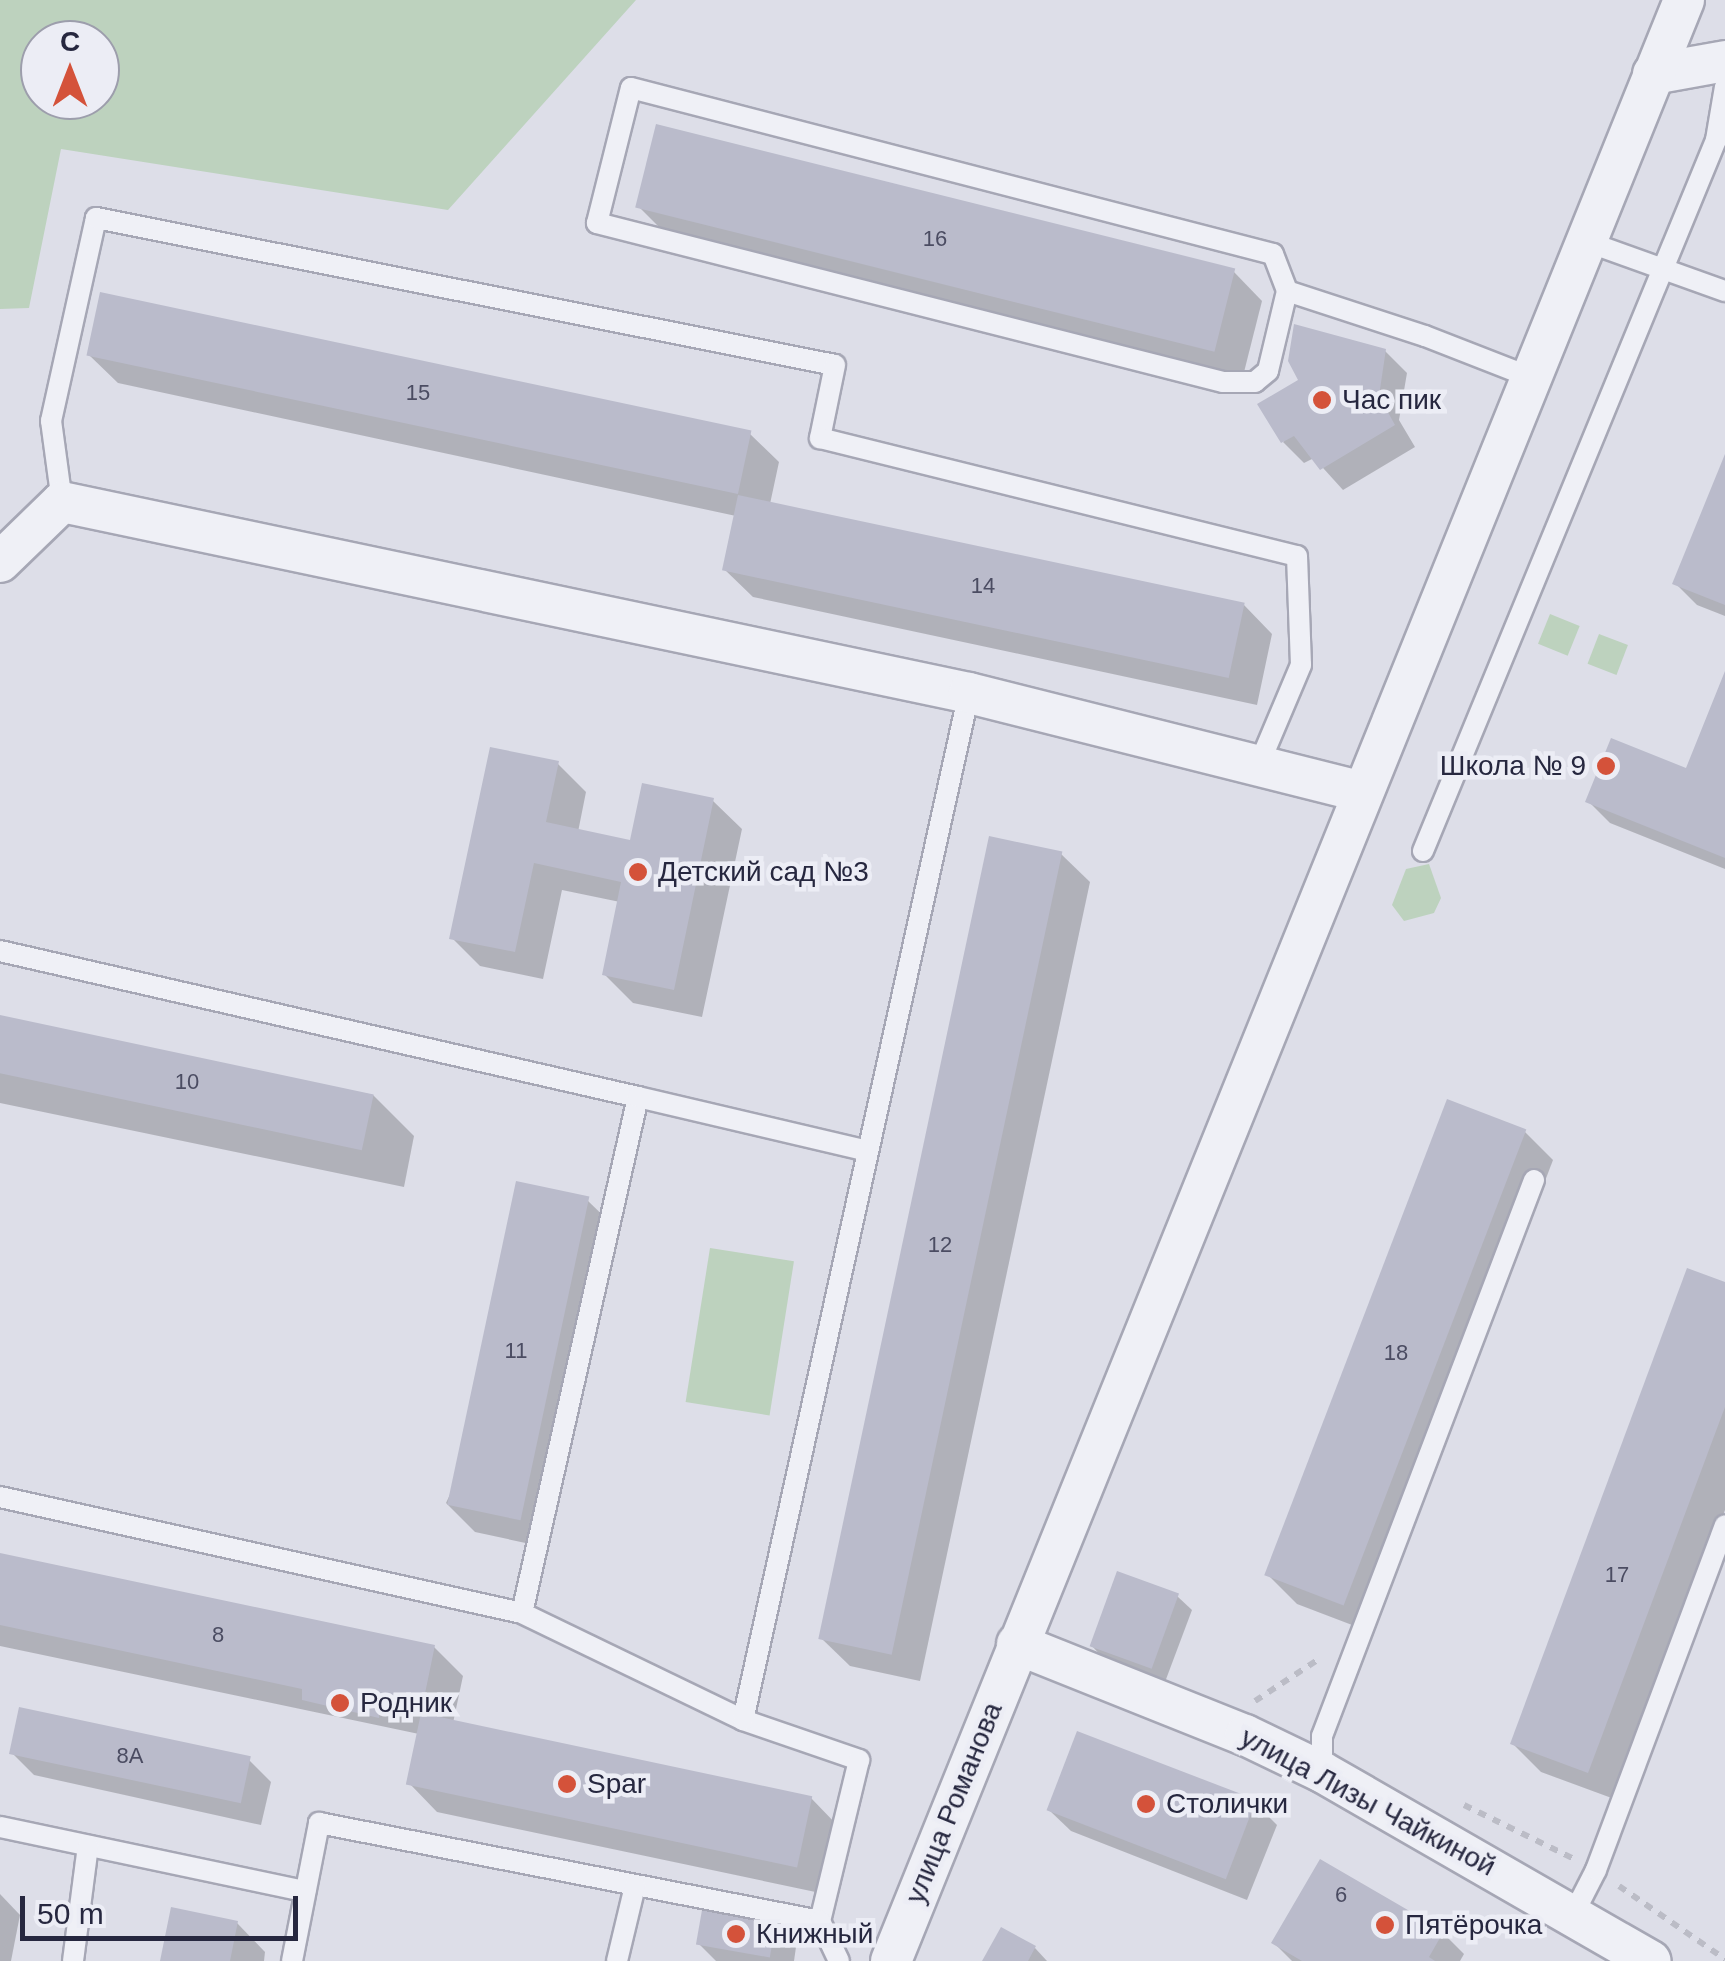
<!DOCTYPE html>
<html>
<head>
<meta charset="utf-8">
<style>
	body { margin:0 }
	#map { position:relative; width:1725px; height:1961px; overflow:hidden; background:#dddee8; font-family:Helvetica,sans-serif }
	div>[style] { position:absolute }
	.green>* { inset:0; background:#bdd2be; transform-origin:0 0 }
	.shadow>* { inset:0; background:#0003 }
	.building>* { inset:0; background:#babbcb; transform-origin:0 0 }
	.path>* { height:6px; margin-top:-3px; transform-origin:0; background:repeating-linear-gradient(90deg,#bbbcc6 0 8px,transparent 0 16px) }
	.roads { filter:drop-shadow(2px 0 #a6a7b5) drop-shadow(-2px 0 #a6a7b5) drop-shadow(0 2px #a6a7b5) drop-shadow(0 -2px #a6a7b5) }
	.service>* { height:20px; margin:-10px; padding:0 10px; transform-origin:10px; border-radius:10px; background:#eff0f6 }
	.minor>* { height:40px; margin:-20px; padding:0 20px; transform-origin:20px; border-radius:20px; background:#eff0f6 }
	.dots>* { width:28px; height:28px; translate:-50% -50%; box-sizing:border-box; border:5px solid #ecedf5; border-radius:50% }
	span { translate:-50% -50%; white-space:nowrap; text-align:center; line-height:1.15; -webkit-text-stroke:9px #ecedf5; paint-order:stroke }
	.number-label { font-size:22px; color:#4b4c62 }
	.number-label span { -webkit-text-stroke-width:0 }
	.poi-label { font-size:28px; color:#26273f }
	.left { translate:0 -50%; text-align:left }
	.right { translate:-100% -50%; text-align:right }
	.street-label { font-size:28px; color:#26273f }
	.north { position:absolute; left:20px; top:20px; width:100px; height:100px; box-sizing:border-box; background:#ecedf5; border:2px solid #9d9eac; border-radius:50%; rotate:0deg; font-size:28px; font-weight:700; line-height:40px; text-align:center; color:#26273f }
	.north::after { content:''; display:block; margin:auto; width:35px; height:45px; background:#d4523a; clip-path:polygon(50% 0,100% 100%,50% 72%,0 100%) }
	.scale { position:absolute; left:20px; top:1896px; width:278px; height:45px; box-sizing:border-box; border:5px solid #26273f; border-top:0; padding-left:12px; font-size:30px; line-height:35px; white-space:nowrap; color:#26273f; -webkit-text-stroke:8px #ecedf5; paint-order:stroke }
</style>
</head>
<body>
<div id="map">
	<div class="green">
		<div style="clip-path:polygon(evenodd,0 0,636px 0,448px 210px,61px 149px,29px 308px,0 309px,0 0,40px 40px,100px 40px,100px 100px,40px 100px,40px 40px)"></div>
		<div style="left:1550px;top:614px;width:32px;height:32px;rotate:22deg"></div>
		<div style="left:1599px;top:634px;width:31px;height:32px;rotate:21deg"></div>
		<div style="clip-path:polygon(1429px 864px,1441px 898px,1434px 913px,1404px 921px,1392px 905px,1406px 869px)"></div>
		<div style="left:710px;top:1248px;width:85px;height:156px;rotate:9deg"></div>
	</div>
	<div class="shadow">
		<div style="clip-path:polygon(638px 206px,1234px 272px,1262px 301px,1242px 380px,667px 235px)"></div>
		<div style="clip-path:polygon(1385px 351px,1407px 373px,1399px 420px,1415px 447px,1343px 490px,1314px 458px,1304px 463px,1283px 442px)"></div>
		<div style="clip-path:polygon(89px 355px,750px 434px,779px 462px,770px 504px,1244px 605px,1272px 634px,1257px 705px,753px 597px,724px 569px,736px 516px,118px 383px)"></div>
		<div style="clip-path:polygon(1725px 460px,1725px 616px,1697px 605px,1675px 583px)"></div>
		<div style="clip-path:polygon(1725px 678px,1725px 869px,1610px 823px,1588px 801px,1687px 771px)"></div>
		<div style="clip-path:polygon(558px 764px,586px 792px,578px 832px,632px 843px,713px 801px,742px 829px,702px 1017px,633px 1003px,604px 974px,620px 902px,562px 890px,543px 979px,480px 966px,452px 938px)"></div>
		<div style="clip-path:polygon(1061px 854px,1090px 882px,920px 1681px,850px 1666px,821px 1638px)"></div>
		<div style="clip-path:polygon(0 1018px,373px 1095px,414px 1136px,404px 1187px,0 1103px)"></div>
		<div style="clip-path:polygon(1525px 1132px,1553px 1160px,1373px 1633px,1297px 1604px,1269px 1576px)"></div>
		<div style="clip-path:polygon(587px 1200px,616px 1228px,544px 1547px,475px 1532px,446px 1503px)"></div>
		<div style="clip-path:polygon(1725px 1285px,1725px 1510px,1617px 1800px,1541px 1772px,1512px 1743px)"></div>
		<div style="clip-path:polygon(0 1556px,434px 1647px,463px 1676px,453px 1723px,811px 1798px,839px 1827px,825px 1894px,437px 1812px,409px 1783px,419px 1734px,0 1646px)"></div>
		<div style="clip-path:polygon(1177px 1596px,1192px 1610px,1165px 1682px,1105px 1660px,1091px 1645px)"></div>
		<div style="clip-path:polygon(12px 1753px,249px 1760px,271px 1782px,261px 1825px,34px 1775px)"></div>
		<div style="clip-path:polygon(1255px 1803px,1277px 1825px,1247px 1900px,1071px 1831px,1049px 1810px)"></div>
		<div style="clip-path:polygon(0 1894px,20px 1915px,11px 1961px,0 1961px)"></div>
		<div style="clip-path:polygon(237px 1923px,265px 1952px,264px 1961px,162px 1961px)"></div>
		<div style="clip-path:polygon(774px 1926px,796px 1947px,794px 1961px,716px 1961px,698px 1943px)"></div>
		<div style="clip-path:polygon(1443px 1933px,1464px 1954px,1460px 1961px,1292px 1961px,1274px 1943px)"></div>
		<div style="clip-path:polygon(1035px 1948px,1047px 1961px,985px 1961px)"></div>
	</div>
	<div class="building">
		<div style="left:656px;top:124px;width:597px;height:86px;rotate:14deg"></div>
		<div style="left:100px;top:292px;width:666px;height:65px;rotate:12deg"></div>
		<div style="clip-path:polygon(1294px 324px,1386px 349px,1379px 396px,1395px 425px,1320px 470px,1294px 436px,1281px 443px,1257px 404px,1298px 380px,1288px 361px)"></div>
		<div style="clip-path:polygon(1725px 454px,1725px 605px,1672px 584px)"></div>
		<div style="left:738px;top:495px;width:518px;height:77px;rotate:12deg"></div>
		<div style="clip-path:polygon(1725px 671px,1725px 858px,1585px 802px,1611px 738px,1686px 768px)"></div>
		<div style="clip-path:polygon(490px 747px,559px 761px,546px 822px,630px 840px,642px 783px,714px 798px,674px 990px,602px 975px,621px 882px,534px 863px,515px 952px,449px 939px)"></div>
		<div style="left:989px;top:836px;width:75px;height:821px;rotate:12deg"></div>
		<div style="left:0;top:1015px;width:382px;height:57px;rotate:12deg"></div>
		<div style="left:1447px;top:1099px;width:85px;height:510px;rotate:21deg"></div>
		<div style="left:516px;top:1181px;width:75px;height:331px;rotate:12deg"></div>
		<div style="clip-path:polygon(1687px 1268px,1725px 1282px,1725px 1407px,1588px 1773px,1510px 1744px)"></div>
		<div style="clip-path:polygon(0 1553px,435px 1645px,421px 1713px,380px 1705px,379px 1718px,302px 1700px,302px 1689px,0 1625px)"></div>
		<div style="left:1117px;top:1571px;width:66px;height:80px;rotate:20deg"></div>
		<div style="left:19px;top:1707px;width:237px;height:48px;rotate:12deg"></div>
		<div style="left:421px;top:1713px;width:400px;height:73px;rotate:12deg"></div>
		<div style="left:1077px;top:1731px;width:192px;height:85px;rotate:21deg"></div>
		<div style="clip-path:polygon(1320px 1859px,1444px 1931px,1429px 1957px,1435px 1961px,1302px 1961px,1271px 1943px)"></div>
		<div style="clip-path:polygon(171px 1907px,238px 1921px,230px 1961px,160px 1961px)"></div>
		<div style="left:702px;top:1910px;width:75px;height:35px;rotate:10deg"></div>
		<div style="clip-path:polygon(1001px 1927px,1036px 1946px,1028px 1961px,982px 1961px)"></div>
	</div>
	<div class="path">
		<div style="left:1255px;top:1701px;width:77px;rotate:-33.3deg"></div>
		<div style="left:1464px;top:1805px;width:123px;rotate:26.1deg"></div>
		<div style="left:1619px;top:1886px;width:129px;rotate:34.6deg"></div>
	</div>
	<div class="roads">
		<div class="service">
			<div style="left:1585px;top:241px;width:149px;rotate:19.7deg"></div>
			<div style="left:1287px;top:291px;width:82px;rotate:103.4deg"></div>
			<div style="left:1268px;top:371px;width:17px;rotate:140deg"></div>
			<div style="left:1255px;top:382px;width:32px;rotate:180deg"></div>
			<div style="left:1223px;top:382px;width:646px;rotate:-165.75deg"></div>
			<div style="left:597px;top:223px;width:139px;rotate:-75.9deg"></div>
			<div style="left:631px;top:88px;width:663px;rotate:14.5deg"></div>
			<div style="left:1273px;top:254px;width:40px;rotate:69deg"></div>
			<div style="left:1287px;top:291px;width:145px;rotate:18.1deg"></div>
			<div style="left:1425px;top:336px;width:113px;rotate:21.3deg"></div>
			<div style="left:62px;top:502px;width:82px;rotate:-97.7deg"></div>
			<div style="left:51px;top:421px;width:208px;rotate:-77.5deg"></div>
			<div style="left:96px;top:218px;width:753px;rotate:11.25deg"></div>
			<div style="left:835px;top:365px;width:75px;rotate:101.6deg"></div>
			<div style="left:820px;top:438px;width:491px;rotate:13.9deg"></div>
			<div style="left:1297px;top:556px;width:109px;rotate:87.9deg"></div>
			<div style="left:1301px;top:665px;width:105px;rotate:112.9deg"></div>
			<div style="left:1423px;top:851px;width:769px;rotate:-67.6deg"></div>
			<div style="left:1716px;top:140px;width:54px;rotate:-80.4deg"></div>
			<div style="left:0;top:951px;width:654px;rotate:12.89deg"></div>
			<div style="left:0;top:1497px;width:535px;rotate:12.53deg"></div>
			<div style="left:522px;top:1613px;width:246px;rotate:25.8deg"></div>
			<div style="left:743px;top:1720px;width:123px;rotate:19deg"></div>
			<div style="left:859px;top:1760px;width:166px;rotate:103.6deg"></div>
			<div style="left:522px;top:1613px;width:529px;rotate:-77.33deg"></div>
			<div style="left:638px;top:1097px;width:236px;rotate:13.2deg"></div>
			<div style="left:743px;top:1720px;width:1052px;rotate:-77.59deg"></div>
			<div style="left:1322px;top:1772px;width:36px;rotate:-90deg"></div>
			<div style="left:1322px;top:1736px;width:595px;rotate:-69.13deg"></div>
			<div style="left:0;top:1827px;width:312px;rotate:11.9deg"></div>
			<div style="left:1574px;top:1913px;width:48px;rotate:-62.9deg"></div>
			<div style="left:1596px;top:1870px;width:368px;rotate:-69.5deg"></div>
			<div style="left:73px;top:1961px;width:116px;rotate:-82.6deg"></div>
			<div style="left:292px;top:1961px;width:141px;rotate:-78.9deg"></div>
			<div style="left:319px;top:1823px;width:510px;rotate:11.07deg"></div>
			<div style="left:820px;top:1921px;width:44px;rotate:64.6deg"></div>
			<div style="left:617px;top:1961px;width:77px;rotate:-76.5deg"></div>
		</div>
		<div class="minor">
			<div style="left:1653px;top:74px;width:73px;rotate:-10.2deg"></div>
			<div style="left:0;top:562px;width:86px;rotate:-44.1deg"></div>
			<div style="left:62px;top:502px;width:927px;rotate:11.89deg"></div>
			<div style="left:969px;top:693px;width:405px;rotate:14.1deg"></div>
			<div style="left:1017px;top:1644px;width:245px;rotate:21.8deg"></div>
			<div style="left:1245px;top:1735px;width:85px;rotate:25.7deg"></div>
			<div style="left:1322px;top:1772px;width:379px;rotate:29.9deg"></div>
			<div style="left:891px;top:1961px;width:2115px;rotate:-67.98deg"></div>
		</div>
	</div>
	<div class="dots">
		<div style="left:1322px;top:400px;background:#d4523a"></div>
		<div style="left:1606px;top:766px;background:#d4523a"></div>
		<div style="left:638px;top:872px;background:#d4523a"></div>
		<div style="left:340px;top:1703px;background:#d4523a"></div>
		<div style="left:567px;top:1784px;background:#d4523a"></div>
		<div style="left:1146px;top:1804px;background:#d4523a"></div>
		<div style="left:1385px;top:1925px;background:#d4523a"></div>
		<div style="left:736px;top:1934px;background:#d4523a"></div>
	</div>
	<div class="number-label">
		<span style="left:935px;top:239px">16</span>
		<span style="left:418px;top:393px">15</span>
		<span style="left:983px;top:586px">14</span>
		<span style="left:187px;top:1082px">10</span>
		<span style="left:940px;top:1245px">12</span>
		<span style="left:516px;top:1351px">11</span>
		<span style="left:1396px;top:1353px">18</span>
		<span style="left:1617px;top:1575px">17</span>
		<span style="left:218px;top:1635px">8</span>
		<span style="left:130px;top:1756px">8А</span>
		<span style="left:1341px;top:1895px">6</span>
	</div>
	<div class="poi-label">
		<span class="left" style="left:1342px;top:400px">Час пик</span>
		<span class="right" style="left:1586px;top:766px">Школа № 9</span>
		<span class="left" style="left:658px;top:872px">Детский сад №3</span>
		<span class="left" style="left:360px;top:1703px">Родник</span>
		<span class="left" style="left:587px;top:1784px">Spar</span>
		<span class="left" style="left:1166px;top:1804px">Столички</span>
		<span class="left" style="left:1405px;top:1925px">Пятёрочка</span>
		<span class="left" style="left:756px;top:1934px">Книжный</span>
	</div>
	<div class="street-label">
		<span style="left:1368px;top:1802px;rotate:28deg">улица Лизы Чайкиной</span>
		<span style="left:954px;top:1803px;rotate:-68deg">улица Романова</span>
	</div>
	<div class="north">С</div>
	<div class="scale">50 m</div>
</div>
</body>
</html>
